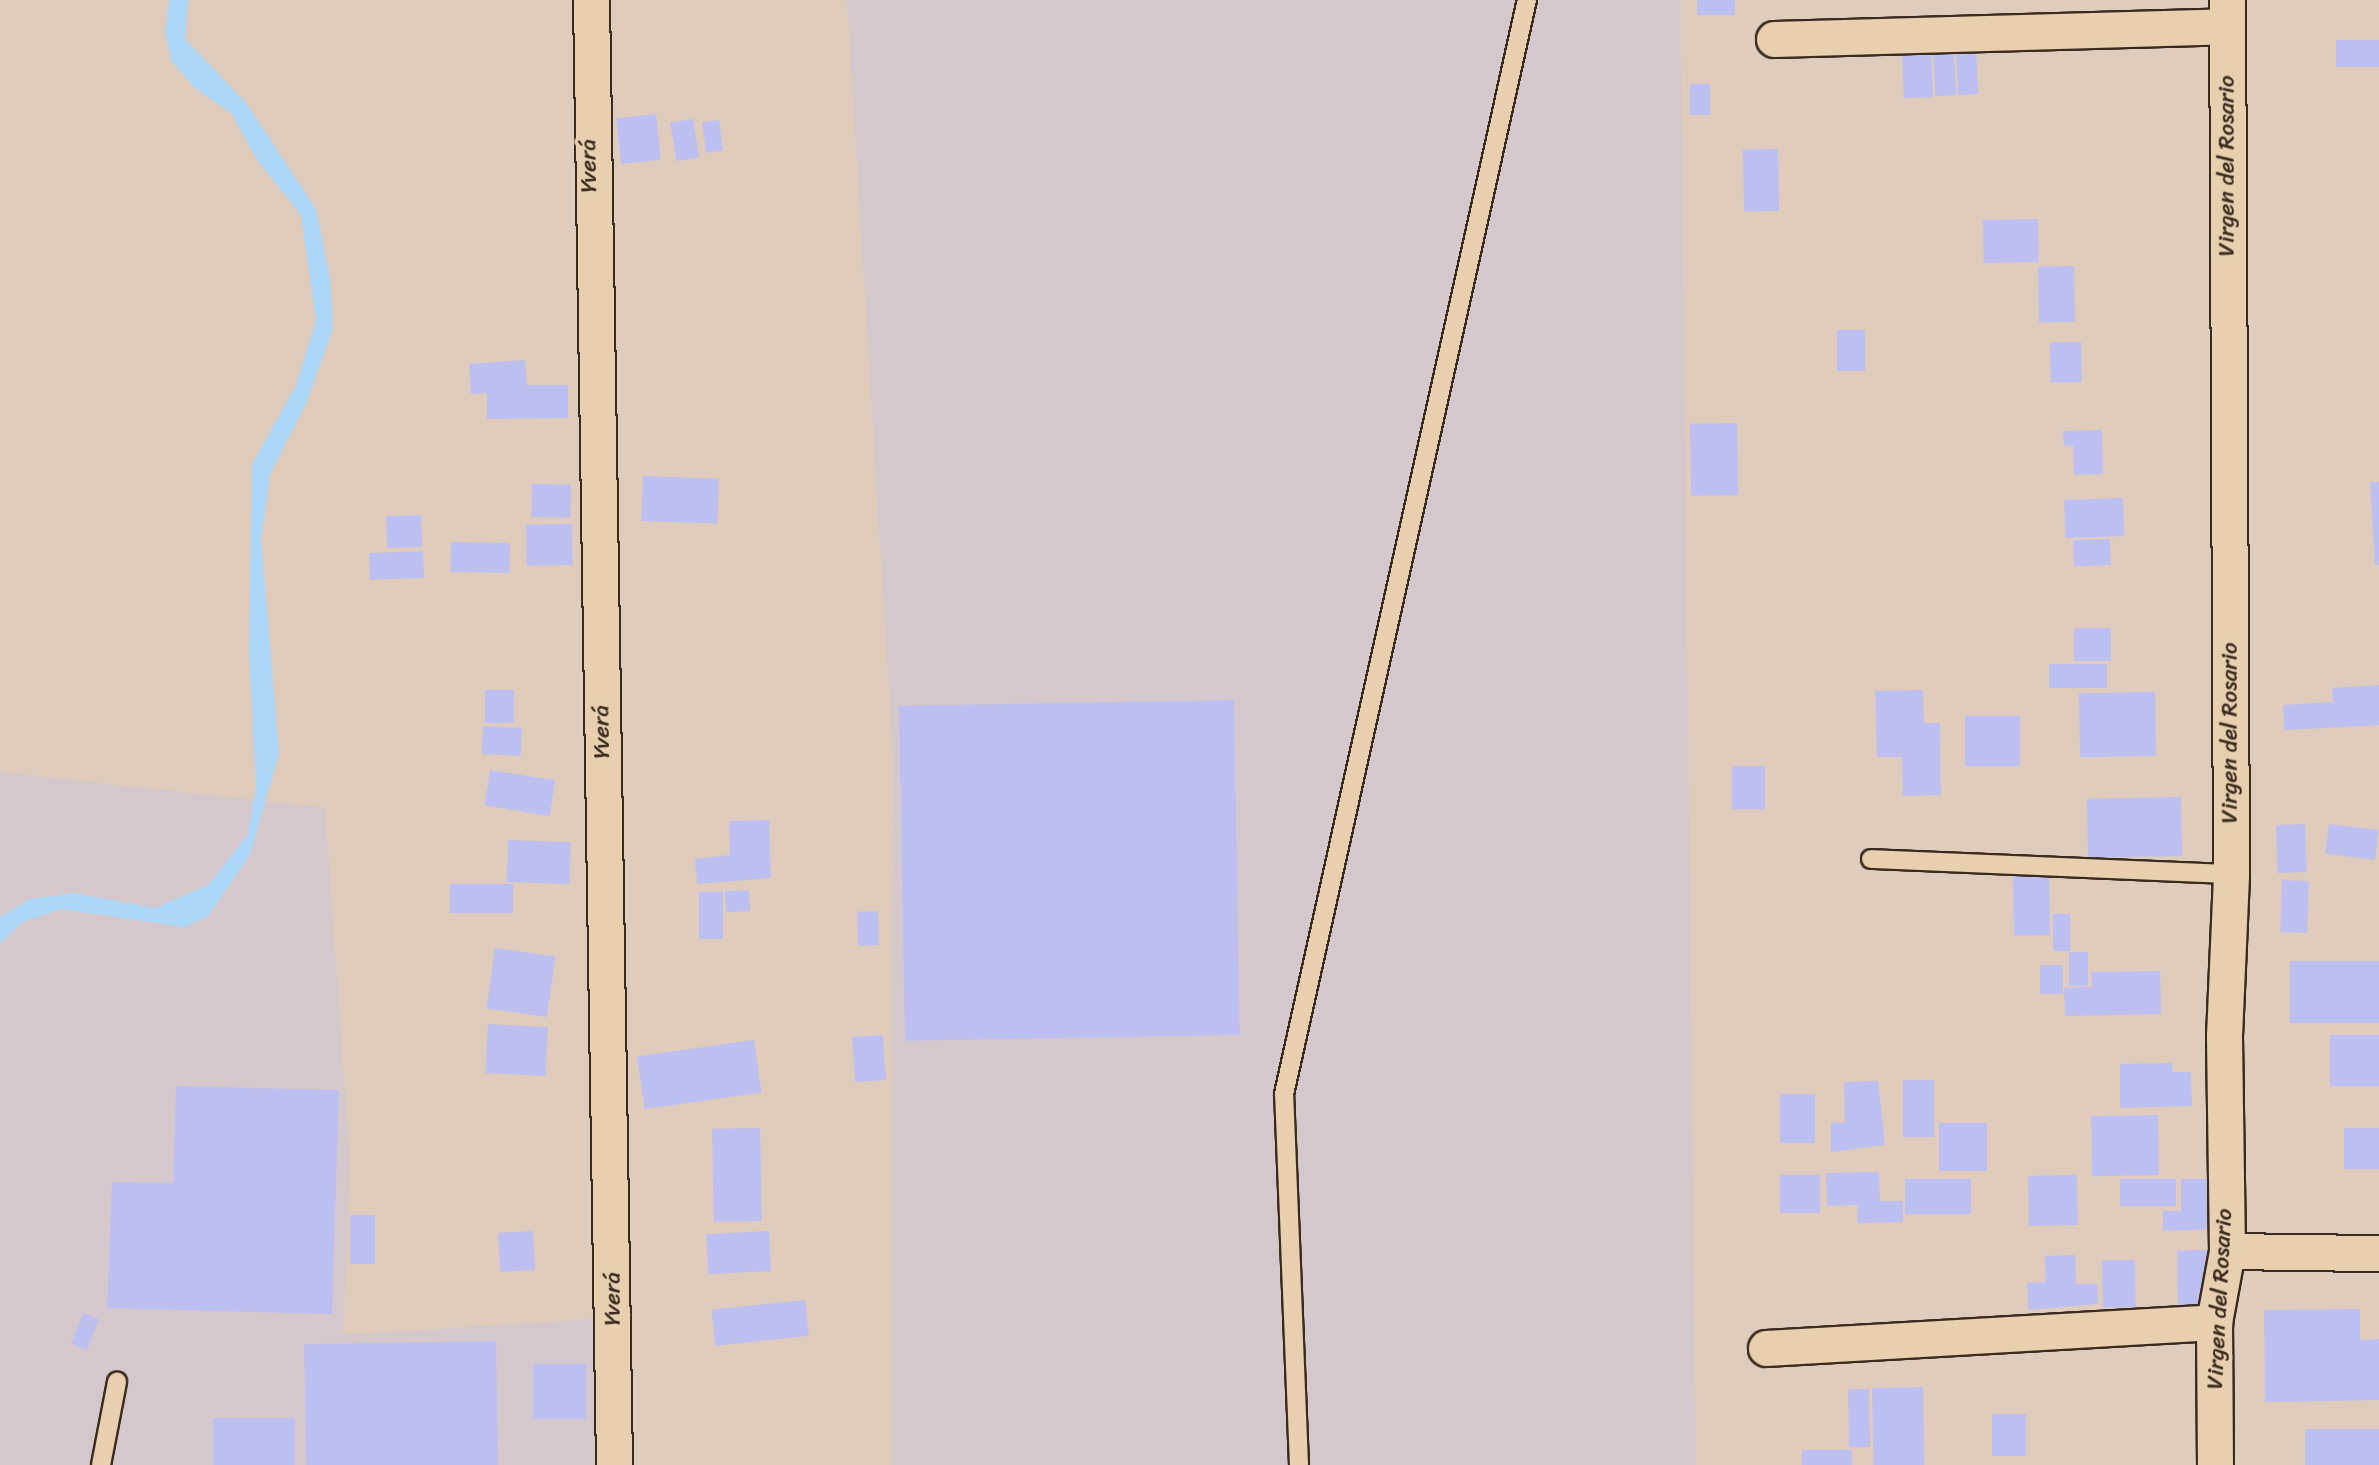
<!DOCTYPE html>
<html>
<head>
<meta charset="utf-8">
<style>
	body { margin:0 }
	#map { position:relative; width:2379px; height:1465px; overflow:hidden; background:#dfccbc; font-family:Sriracha,sans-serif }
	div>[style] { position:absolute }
	.built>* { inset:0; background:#d5c8cc }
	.water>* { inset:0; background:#add7f8 }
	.building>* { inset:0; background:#bdbff1; transform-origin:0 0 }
	.roads { filter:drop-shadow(2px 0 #3b2a1e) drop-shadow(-2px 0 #3b2a1e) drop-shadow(0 2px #3b2a1e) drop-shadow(0 -2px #3b2a1e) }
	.service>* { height:18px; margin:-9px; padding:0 9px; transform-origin:9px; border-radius:9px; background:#e7cfaf }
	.minor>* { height:35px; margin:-17.5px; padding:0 17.5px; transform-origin:17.5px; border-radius:17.5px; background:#e7cfaf }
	span { translate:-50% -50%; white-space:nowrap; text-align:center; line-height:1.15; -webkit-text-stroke:7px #e7cfaf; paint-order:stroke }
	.street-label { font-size:23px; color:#3b2a1e }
</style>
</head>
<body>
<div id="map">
	<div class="built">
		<div style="clip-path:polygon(847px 0,1680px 0,1696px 1465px,892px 1465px,893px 758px)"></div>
		<div style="clip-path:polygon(0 772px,325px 808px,350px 1164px,343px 1335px,594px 1319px,594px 1465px,0 1465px)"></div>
	</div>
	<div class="water">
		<div style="clip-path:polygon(169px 0,188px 0,185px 39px,247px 104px,316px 209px,330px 278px,333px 328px,306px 404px,270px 474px,261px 539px,279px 754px,250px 855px,208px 916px,184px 927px,61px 909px,22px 922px,0 944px,0 917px,30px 899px,73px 893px,155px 908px,208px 885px,248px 834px,256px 786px,249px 650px,252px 464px,296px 385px,316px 320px,301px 215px,257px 160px,232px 114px,194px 87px,171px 60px,165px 31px)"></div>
	</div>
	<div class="building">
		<div style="left:1697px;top:0;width:38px;height:15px"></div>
		<div style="left:2379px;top:40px;width:27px;height:43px;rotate:90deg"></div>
		<div style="left:1931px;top:44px;width:53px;height:29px;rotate:88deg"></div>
		<div style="left:1954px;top:51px;width:44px;height:21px;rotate:87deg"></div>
		<div style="left:1976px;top:51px;width:43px;height:20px;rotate:87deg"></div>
		<div style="left:1690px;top:84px;width:20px;height:31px"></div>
		<div style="left:656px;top:114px;width:46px;height:40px;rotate:84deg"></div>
		<div style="left:693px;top:119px;width:39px;height:23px;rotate:81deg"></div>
		<div style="left:719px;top:120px;width:31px;height:17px;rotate:83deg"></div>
		<div style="left:1778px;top:149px;width:62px;height:35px;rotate:89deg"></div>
		<div style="left:2038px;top:219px;width:43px;height:55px;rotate:89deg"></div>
		<div style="left:2074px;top:266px;width:56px;height:36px;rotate:89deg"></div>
		<div style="left:1837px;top:330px;width:28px;height:41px"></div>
		<div style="left:2081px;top:342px;width:40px;height:31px;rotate:89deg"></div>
		<div style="clip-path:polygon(525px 360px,527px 385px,568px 385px,568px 418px,487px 419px,487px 393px,471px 394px,469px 364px)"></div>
		<div style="left:1737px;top:423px;width:72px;height:47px;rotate:89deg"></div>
		<div style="clip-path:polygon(2102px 430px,2103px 474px,2074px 475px,2073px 445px,2064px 446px,2063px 431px)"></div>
		<div style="left:643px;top:476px;width:76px;height:45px;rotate:2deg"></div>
		<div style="clip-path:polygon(2370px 482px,2379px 482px,2379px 565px,2375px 565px)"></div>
		<div style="left:532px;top:484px;width:39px;height:33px;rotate:1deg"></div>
		<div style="left:2123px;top:498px;width:38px;height:59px;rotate:88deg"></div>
		<div style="left:421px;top:515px;width:32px;height:35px;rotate:88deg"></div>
		<div style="left:572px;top:524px;width:41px;height:46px;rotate:89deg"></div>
		<div style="left:2110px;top:539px;width:26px;height:37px;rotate:88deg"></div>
		<div style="left:451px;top:542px;width:59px;height:30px;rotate:1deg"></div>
		<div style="left:423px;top:551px;width:27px;height:54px;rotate:88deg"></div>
		<div style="left:2074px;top:628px;width:37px;height:33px"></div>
		<div style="left:2107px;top:664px;width:24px;height:58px;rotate:90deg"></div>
		<div style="clip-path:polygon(2379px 685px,2379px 725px,2284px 730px,2283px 705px,2333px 702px,2332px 688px)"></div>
		<div style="left:485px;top:690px;width:29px;height:33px"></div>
		<div style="clip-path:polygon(1923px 690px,1924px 723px,1940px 723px,1941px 795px,1903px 796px,1902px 757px,1877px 757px,1875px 691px)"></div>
		<div style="left:2155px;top:692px;width:64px;height:76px;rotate:89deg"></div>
		<div style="left:1234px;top:700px;width:335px;height:335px;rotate:89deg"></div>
		<div style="left:2020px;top:716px;width:50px;height:55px;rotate:90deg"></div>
		<div style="left:483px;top:726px;width:39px;height:28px;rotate:3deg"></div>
		<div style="left:1765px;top:766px;width:43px;height:33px;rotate:90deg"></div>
		<div style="left:490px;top:770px;width:66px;height:36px;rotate:9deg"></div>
		<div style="left:2181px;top:797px;width:59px;height:94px;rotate:89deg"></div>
		<div style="clip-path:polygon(769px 820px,771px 878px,697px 884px,695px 859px,730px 855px,729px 821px)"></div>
		<div style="left:2305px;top:824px;width:48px;height:29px;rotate:88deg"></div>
		<div style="left:2329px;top:824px;width:50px;height:30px;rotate:7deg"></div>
		<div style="left:508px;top:840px;width:63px;height:42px;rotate:2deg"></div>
		<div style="left:2049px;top:873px;width:62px;height:36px;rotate:89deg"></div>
		<div style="left:2282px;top:880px;width:27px;height:52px;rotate:2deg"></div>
		<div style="left:450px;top:884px;width:63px;height:29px"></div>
		<div style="left:749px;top:890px;width:21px;height:24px;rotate:87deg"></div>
		<div style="left:723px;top:892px;width:47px;height:24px;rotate:90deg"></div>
		<div style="left:878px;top:911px;width:34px;height:21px;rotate:88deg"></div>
		<div style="left:2053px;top:914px;width:17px;height:37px"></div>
		<div style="left:495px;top:948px;width:61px;height:61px;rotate:8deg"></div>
		<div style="left:2069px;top:952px;width:19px;height:34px"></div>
		<div style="left:2379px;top:961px;width:62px;height:89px;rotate:90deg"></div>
		<div style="left:2063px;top:965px;width:29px;height:23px;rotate:90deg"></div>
		<div style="clip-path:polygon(2160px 971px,2161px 1014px,2065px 1016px,2064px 988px,2092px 987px,2091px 972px)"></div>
		<div style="left:488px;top:1024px;width:60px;height:49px;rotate:3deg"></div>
		<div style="left:883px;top:1035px;width:45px;height:31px;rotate:86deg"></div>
		<div style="left:2379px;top:1035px;width:51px;height:49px;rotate:90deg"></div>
		<div style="left:754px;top:1040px;width:53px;height:118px;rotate:82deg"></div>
		<div style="clip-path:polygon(2172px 1063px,2173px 1072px,2191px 1072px,2192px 1106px,2120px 1108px,2120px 1064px)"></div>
		<div style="left:1903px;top:1080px;width:31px;height:57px"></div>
		<div style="clip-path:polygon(1878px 1081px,1885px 1145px,1831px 1152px,1831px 1123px,1845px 1122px,1844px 1082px)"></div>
		<div style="clip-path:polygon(176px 1086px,339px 1090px,332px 1314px,107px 1308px,112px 1182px,173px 1183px)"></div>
		<div style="left:1780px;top:1094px;width:35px;height:49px"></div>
		<div style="left:2158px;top:1115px;width:60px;height:67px;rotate:89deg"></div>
		<div style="left:1987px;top:1123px;width:48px;height:48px;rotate:90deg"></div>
		<div style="left:760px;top:1128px;width:93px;height:48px;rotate:89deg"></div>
		<div style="left:2379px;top:1128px;width:41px;height:35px;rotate:90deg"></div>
		<div style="clip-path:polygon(1879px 1172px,1880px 1201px,1903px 1201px,1903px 1222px,1858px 1223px,1857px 1205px,1827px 1206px,1826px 1173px)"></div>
		<div style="left:1820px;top:1175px;width:38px;height:40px;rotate:90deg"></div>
		<div style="left:2077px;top:1175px;width:50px;height:49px;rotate:89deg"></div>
		<div style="left:1971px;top:1179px;width:35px;height:66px;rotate:90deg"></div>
		<div style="left:2176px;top:1179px;width:27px;height:56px;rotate:90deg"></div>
		<div style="clip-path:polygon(2181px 1179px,2212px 1179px,2213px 1229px,2163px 1231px,2163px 1211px,2181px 1211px)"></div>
		<div style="left:350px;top:1215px;width:25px;height:49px"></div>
		<div style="left:533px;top:1231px;width:39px;height:35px;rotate:87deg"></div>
		<div style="left:769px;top:1231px;width:40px;height:63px;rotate:87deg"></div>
		<div style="left:2211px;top:1250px;width:63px;height:34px;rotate:89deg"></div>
		<div style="clip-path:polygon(2075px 1255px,2076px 1284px,2097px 1284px,2098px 1304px,2028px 1310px,2027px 1283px,2046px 1282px,2045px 1256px)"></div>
		<div style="left:2135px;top:1260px;width:47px;height:33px;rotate:89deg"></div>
		<div style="left:805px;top:1300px;width:36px;height:94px;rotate:84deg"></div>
		<div style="clip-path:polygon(2360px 1309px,2360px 1340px,2379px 1339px,2379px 1400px,2265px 1402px,2264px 1310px)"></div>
		<div style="left:83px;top:1313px;width:17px;height:33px;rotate:21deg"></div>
		<div style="left:496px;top:1341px;width:124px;height:192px;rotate:89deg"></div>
		<div style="left:586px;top:1364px;width:55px;height:53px;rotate:90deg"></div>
		<div style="left:1923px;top:1387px;width:78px;height:51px;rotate:89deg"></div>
		<div style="left:1869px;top:1389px;width:58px;height:21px;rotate:89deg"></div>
		<div style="left:1992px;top:1414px;width:34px;height:42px"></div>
		<div style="left:295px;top:1418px;width:47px;height:82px;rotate:90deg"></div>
		<div style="left:2379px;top:1429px;width:36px;height:74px;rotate:90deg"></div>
		<div style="left:1852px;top:1450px;width:15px;height:50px;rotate:90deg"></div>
	</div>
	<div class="roads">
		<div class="service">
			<div style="left:1871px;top:859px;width:360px;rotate:2.4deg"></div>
			<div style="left:101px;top:1465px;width:85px;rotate:-79.1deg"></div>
			<div style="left:1299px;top:1465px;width:371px;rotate:-92.3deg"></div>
			<div style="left:1284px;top:1094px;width:1121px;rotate:-77.48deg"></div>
		</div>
		<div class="minor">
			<div style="left:591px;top:0;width:1465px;rotate:89.1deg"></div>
			<div style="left:1774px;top:39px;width:453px;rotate:-1.6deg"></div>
			<div style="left:2227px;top:1251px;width:152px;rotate:0.8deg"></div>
			<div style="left:1766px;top:1348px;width:449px;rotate:-3.3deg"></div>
			<div style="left:2215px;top:1465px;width:143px;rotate:-90.4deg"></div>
			<div style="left:2214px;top:1322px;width:72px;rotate:-79.6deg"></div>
			<div style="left:2227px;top:1251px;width:215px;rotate:-90.8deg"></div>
			<div style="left:2224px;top:1036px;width:162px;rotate:-87.5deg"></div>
			<div style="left:2231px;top:874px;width:874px;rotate:-90.26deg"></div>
		</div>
	</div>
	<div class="street-label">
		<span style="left:589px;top:166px;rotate:-91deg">Yverá</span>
		<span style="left:2227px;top:166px;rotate:-90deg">Virgen del Rosario</span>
		<span style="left:602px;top:732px;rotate:-91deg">Yverá</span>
		<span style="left:2230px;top:733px;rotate:-90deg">Virgen del Rosario</span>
		<span style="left:613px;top:1299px;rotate:-90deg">Yverá</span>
		<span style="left:2220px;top:1299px;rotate:-87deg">Virgen del Rosario</span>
	</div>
</div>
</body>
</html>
